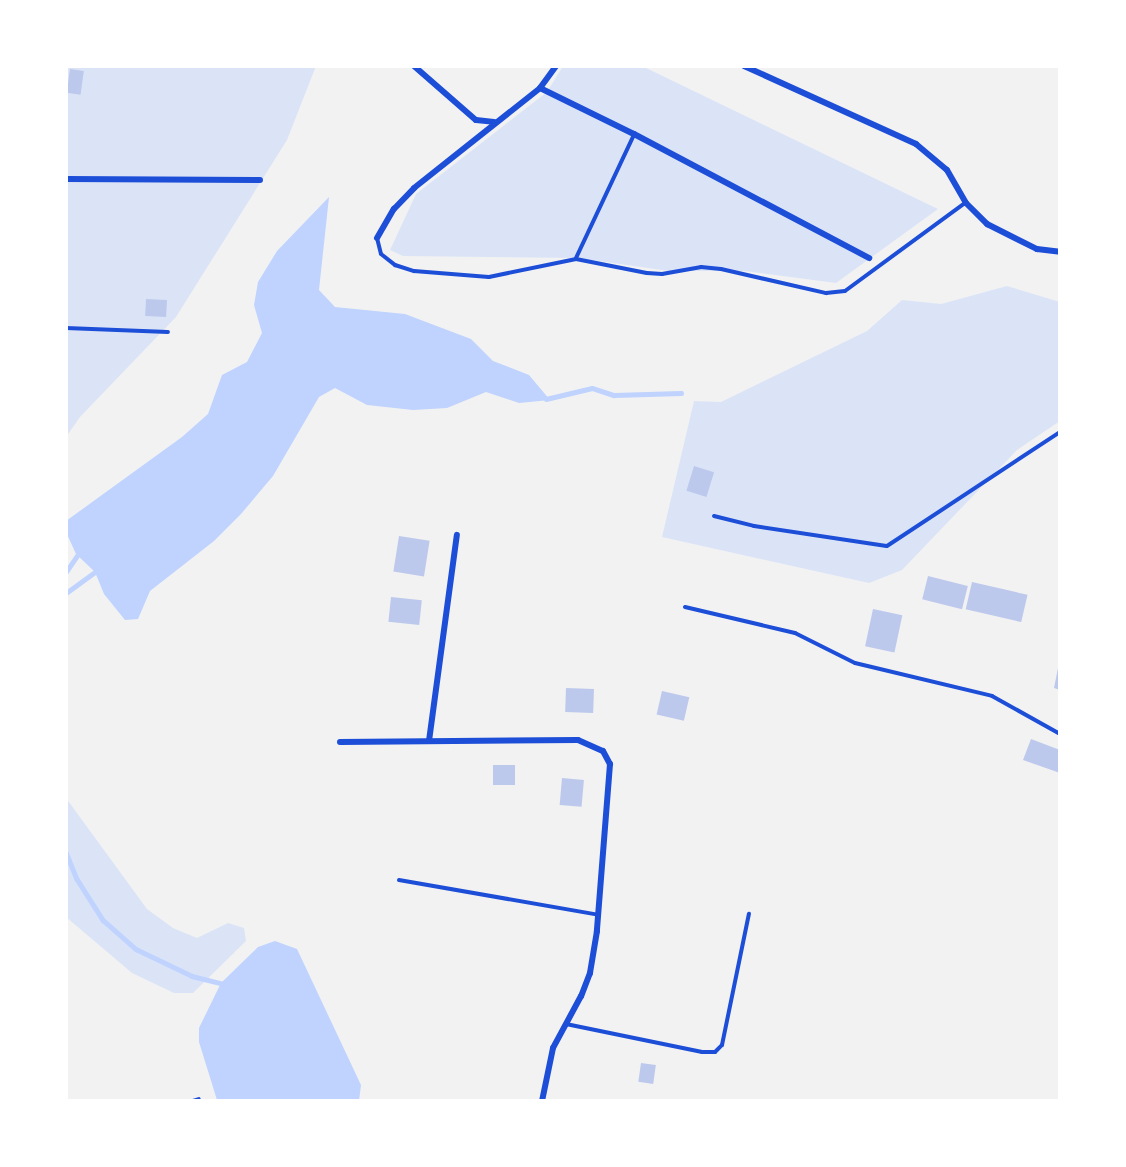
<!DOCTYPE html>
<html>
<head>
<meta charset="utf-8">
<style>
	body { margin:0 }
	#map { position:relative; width:1126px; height:1167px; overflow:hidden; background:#f2f2f2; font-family:"Alegreya Sans",sans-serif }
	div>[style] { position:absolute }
	.green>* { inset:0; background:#dbe4f7 }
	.water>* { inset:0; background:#bfd3fe }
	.stream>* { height:4.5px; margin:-2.25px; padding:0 2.25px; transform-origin:2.25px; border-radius:2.25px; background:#bfd3fe }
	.building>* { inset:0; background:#bdc9ec; transform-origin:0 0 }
	.service>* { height:4px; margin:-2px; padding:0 2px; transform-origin:2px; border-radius:2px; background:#1d4ed8 }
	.minor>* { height:6px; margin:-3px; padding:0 3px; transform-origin:3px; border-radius:3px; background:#1d4ed8 }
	span { translate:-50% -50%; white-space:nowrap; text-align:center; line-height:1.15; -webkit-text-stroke:5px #fff; paint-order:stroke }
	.frame { position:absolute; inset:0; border:68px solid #fff; pointer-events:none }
</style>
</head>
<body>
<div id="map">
	<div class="green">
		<div style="clip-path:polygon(66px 66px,316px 66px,287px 140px,176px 317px,80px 417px,66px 437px)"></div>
		<div style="clip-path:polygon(563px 66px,642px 66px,938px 209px,836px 283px,744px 271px,669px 271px,578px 258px,403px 256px,390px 250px,416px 194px,547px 92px)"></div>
		<div style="clip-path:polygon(1007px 286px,1060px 302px,1060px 421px,1017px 450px,902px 570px,869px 583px,662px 537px,694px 401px,721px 402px,867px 331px,902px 300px,941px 304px)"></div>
		<div style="clip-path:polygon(66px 798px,147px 909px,173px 928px,197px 938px,228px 923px,244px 928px,246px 941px,193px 993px,174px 993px,132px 973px,66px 917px)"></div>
	</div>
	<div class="water">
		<div style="clip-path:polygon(329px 197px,319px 290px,335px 307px,405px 314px,471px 339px,493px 361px,529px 375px,550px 400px,519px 403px,486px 392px,447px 408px,413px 410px,367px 405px,335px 388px,319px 397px,273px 476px,241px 514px,214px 541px,150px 591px,138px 619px,125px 620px,104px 594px,95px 572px,76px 554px,66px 532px,66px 521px,182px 437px,208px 414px,222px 375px,247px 362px,262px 333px,254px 305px,258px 282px,277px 251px)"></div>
		<div style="clip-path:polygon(275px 941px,297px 949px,361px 1085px,359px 1101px,217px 1100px,199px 1042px,199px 1028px,221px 983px,258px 947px)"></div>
	</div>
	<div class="stream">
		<div style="left:546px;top:399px;width:47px;rotate:-13.4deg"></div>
		<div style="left:592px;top:388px;width:23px;rotate:18deg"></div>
		<div style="left:614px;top:395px;width:67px;rotate:-1.7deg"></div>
		<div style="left:66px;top:572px;width:27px;rotate:-56deg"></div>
		<div style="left:66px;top:593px;width:36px;rotate:-36deg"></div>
		<div style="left:66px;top:852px;width:29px;rotate:68deg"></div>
		<div style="left:77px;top:879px;width:49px;rotate:57.6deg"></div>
		<div style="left:103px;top:920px;width:44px;rotate:41.3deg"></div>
		<div style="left:136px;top:949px;width:62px;rotate:25.7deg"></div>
		<div style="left:192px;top:976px;width:30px;rotate:14deg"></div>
	</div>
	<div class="building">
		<div style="left:70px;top:69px;width:14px;height:24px;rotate:8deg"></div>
		<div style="left:146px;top:299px;width:21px;height:17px;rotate:3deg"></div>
		<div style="left:694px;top:466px;width:21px;height:26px;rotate:17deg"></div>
		<div style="left:399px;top:536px;width:31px;height:36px;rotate:9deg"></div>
		<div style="left:928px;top:576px;width:41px;height:24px;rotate:14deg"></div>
		<div style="left:972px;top:582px;width:57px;height:28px;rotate:13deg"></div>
		<div style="left:391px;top:597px;width:31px;height:25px;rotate:6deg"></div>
		<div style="left:873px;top:609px;width:30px;height:38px;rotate:12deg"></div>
		<div style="clip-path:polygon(1059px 663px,1060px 663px,1060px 690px,1054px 688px)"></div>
		<div style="left:566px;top:688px;width:28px;height:24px;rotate:2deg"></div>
		<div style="left:662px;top:691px;width:28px;height:24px;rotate:13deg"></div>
		<div style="clip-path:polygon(1031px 739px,1060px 750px,1060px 773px,1023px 760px)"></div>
		<div style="left:493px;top:765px;width:22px;height:20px"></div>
		<div style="left:562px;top:778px;width:22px;height:27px;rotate:5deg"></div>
		<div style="left:641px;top:1063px;width:15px;height:19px;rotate:8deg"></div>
	</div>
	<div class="service">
		<div style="left:377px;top:238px;width:16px;rotate:76deg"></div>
		<div style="left:381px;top:254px;width:18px;rotate:38deg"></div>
		<div style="left:395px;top:265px;width:20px;rotate:18deg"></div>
		<div style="left:414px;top:271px;width:75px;rotate:4.6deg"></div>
		<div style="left:489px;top:277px;width:89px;rotate:-11.7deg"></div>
		<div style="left:576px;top:259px;width:72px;rotate:11.2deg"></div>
		<div style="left:647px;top:273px;width:15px;rotate:4deg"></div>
		<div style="left:662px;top:274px;width:40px;rotate:-10deg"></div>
		<div style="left:701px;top:267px;width:20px;rotate:6deg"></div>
		<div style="left:721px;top:269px;width:108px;rotate:12.9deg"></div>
		<div style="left:826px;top:293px;width:19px;rotate:-6deg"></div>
		<div style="left:845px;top:291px;width:149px;rotate:-36.3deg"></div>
		<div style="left:576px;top:258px;width:136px;rotate:-64.8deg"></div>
		<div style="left:66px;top:328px;width:102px;rotate:2.2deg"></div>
		<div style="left:714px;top:516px;width:41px;rotate:14deg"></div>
		<div style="left:754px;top:526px;width:134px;rotate:8.6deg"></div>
		<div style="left:887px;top:546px;width:207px;rotate:-33.4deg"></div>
		<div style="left:685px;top:607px;width:113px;rotate:13.3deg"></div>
		<div style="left:795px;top:633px;width:67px;rotate:26.6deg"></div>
		<div style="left:855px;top:663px;width:141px;rotate:13.5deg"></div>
		<div style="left:992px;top:696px;width:78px;rotate:29.2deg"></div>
		<div style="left:399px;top:880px;width:203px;rotate:9.9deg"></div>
		<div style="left:566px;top:1024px;width:139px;rotate:11.6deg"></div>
		<div style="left:702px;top:1052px;width:13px"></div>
		<div style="left:715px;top:1052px;width:10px;rotate:-45deg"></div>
		<div style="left:722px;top:1045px;width:134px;rotate:-78.4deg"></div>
		<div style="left:193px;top:1101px;width:6px;rotate:-18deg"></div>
	</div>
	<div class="minor">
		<div style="left:414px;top:66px;width:82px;rotate:41.1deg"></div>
		<div style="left:476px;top:120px;width:18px;rotate:6deg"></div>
		<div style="left:744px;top:66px;width:189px;rotate:24.4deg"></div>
		<div style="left:916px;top:144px;width:40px;rotate:40deg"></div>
		<div style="left:947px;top:170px;width:38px;rotate:60deg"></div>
		<div style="left:966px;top:203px;width:30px;rotate:45deg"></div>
		<div style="left:987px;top:224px;width:56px;rotate:26.6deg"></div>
		<div style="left:1037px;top:249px;width:23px;rotate:7deg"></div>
		<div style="left:540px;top:88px;width:105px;rotate:26.1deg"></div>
		<div style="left:634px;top:134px;width:266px;rotate:27.8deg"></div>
		<div style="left:66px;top:179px;width:194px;rotate:0.3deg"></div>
		<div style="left:377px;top:238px;width:34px;rotate:-60deg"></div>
		<div style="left:394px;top:209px;width:29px;rotate:-46deg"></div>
		<div style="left:414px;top:188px;width:161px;rotate:-38.4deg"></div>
		<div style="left:540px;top:88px;width:27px;rotate:-54deg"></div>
		<div style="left:429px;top:741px;width:208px;rotate:-82.3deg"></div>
		<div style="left:340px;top:742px;width:238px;rotate:-0.5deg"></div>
		<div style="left:578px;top:740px;width:27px;rotate:24deg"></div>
		<div style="left:603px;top:751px;width:15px;rotate:62deg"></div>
		<div style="left:610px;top:764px;width:168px;rotate:94.5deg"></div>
		<div style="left:597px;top:931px;width:43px;rotate:99.5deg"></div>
		<div style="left:590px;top:973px;width:25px;rotate:111deg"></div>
		<div style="left:581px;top:996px;width:59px;rotate:118.3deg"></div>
		<div style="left:553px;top:1048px;width:54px;rotate:101.7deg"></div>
	</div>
	<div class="frame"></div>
</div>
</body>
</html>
